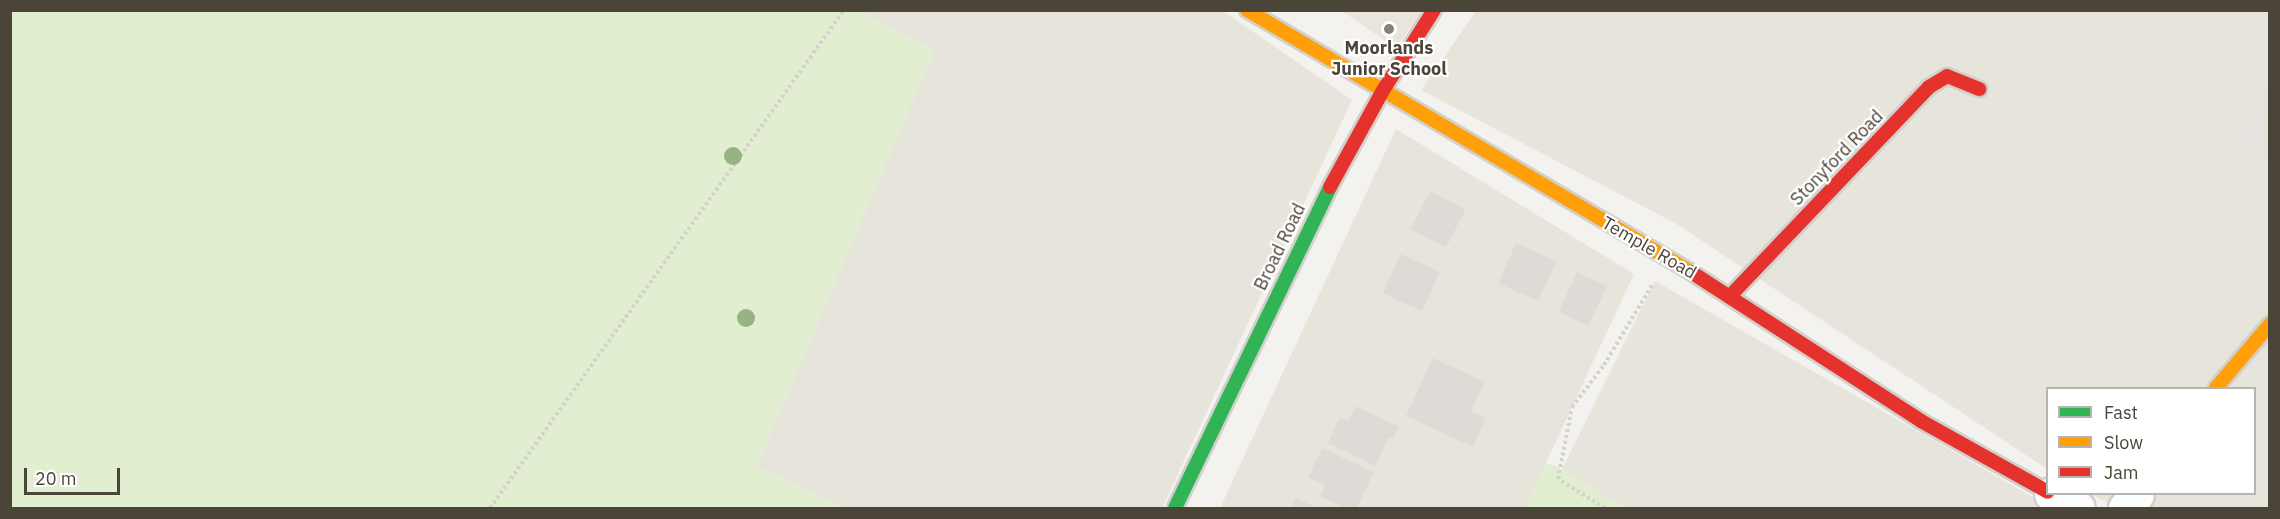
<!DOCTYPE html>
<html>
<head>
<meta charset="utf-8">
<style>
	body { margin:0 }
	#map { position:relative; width:2280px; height:519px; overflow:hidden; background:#f4f2ee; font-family:"IBM Plex Sans",sans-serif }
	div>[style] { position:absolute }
	.residential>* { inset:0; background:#e7e4dc }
	.education>* { inset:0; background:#eae5da }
	.green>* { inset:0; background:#e1eecf }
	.parking>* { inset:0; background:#e6e3df }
	.building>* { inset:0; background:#dedbd6; transform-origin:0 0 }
	.path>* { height:4px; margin-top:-2px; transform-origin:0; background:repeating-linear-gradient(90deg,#d3d2cc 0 3px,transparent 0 6px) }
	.roads { filter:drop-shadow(2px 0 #d2d0cb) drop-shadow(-2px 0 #d2d0cb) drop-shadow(0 2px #d2d0cb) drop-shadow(0 -2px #d2d0cb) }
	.street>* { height:33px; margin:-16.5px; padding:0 16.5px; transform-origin:16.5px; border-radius:16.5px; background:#fdfdfc }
	.fast>* { height:14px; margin:-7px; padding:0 7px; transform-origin:7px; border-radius:7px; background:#30b455 }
	.slow>* { height:14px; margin:-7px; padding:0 7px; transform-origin:7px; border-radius:7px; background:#ff9f0a }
	.jam>* { height:14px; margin:-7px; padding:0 7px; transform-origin:7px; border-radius:7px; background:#e5322d }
	.trees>* { width:18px; height:18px; margin:-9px; border-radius:50%; background:#96b382 }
	.dots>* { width:16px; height:16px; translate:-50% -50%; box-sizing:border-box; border:3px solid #fff; border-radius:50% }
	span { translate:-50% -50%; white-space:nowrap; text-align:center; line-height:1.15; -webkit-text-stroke:4.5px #fff; paint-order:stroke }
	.poi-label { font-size:18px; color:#4b4439; font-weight:700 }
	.street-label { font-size:18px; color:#4b4439 }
	.frame { position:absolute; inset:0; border:12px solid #4b4439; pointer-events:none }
	.legend { position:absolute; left:2046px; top:387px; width:210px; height:108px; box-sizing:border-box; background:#fff; border:2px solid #b7b4b0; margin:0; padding:8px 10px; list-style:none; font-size:18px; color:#4b4439 }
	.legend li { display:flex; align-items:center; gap:12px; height:30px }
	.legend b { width:30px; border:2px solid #b7b4b0 }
	.scale { position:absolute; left:24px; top:468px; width:96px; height:27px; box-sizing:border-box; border:3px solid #4b4439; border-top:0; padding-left:8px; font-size:18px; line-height:21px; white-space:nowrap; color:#4b4439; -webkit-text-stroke:4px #fff; paint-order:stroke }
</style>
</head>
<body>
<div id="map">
	<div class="residential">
		<div style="clip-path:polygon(860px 11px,1223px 11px,1352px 100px,1162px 508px,844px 508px,756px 467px,934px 51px)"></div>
		<div style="clip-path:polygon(1476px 11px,2269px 11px,2269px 82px,2230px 140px,2269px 163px,2269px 508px,2118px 508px,2091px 494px,2254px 494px,2254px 388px,2048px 388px,2047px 469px,1675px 223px,1421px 90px)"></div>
		<div style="clip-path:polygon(1396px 129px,1634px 274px,1525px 508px,1220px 508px)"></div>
		<div style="clip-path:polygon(1655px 281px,2052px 508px,1625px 508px,1562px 469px)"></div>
	</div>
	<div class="education">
		<div style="clip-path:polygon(1342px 11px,1422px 11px,1396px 48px)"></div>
	</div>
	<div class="green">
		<div style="clip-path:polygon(860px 11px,934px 51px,756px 467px,844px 508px,11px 508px,11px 11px)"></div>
		<div style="clip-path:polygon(1546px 463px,1562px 469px,1625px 508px,1525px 508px)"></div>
	</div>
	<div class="parking">
		<div style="clip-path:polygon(2269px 82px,2269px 163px,2230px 140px)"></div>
	</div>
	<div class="building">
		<div style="left:1430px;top:191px;width:40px;height:43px;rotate:27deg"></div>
		<div style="left:1516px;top:243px;width:44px;height:44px;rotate:24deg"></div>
		<div style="left:1401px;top:254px;width:43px;height:43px;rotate:25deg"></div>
		<div style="left:1577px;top:272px;width:33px;height:44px;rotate:25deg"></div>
		<div style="clip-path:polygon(1433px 358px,1485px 382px,1471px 411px,1486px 418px,1473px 447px,1406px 416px)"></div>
		<div style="clip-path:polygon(1356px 406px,1399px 427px,1393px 439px,1389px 437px,1375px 466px,1328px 443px,1340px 417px,1348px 421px)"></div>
		<div style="clip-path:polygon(1322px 448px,1374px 472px,1357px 508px,1345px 508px,1320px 496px,1325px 485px,1308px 477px)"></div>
		<div style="clip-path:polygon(1296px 498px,1318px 508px,1291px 508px)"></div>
	</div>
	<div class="path">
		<div style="left:490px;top:508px;width:611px;rotate:-54.59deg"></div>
		<div style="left:1605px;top:508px;width:55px;rotate:-148.3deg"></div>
		<div style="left:1558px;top:479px;width:73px;rotate:-79deg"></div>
		<div style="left:1572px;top:407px;width:53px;rotate:-52.7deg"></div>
		<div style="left:1604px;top:365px;width:93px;rotate:-59deg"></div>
	</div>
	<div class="roads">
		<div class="street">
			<div style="left:2051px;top:494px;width:30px;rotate:27deg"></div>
			<div style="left:2125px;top:508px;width:18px;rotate:-49deg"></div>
		</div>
		<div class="fast">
			<div style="left:1175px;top:508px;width:356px;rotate:-64.2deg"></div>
		</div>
		<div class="slow">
			<div style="left:1247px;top:10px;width:516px;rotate:30.54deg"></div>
			<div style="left:2216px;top:388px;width:84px;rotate:-49.8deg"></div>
		</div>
		<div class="jam">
			<div style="left:1330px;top:187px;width:108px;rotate:-61.3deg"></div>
			<div style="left:1382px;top:92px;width:97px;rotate:-57.6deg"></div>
			<div style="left:1691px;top:272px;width:274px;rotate:32.9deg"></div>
			<div style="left:1921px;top:421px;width:145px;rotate:29.2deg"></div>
			<div style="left:1731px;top:295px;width:287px;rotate:-46.4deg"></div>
			<div style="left:1929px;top:87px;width:21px;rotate:-31deg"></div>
			<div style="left:1947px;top:76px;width:35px;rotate:22deg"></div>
		</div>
	</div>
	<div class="trees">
		<div style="left:733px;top:156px"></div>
		<div style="left:746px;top:318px"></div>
	</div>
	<div class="dots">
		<div style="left:1389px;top:29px;background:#868178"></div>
	</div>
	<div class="poi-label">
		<span style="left:1389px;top:59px">Moorlands<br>Junior School</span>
	</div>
	<div class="street-label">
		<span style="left:1837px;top:158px;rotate:-46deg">Stonyford Road</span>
		<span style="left:1280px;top:247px;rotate:-64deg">Broad Road</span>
		<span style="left:1649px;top:248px;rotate:30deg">Temple Road</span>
	</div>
	<div class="frame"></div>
	<ul class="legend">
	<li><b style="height:8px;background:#30b455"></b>Fast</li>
	<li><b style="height:8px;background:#ff9f0a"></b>Slow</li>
	<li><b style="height:8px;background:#e5322d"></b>Jam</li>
	</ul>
	<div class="scale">20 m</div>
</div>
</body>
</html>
